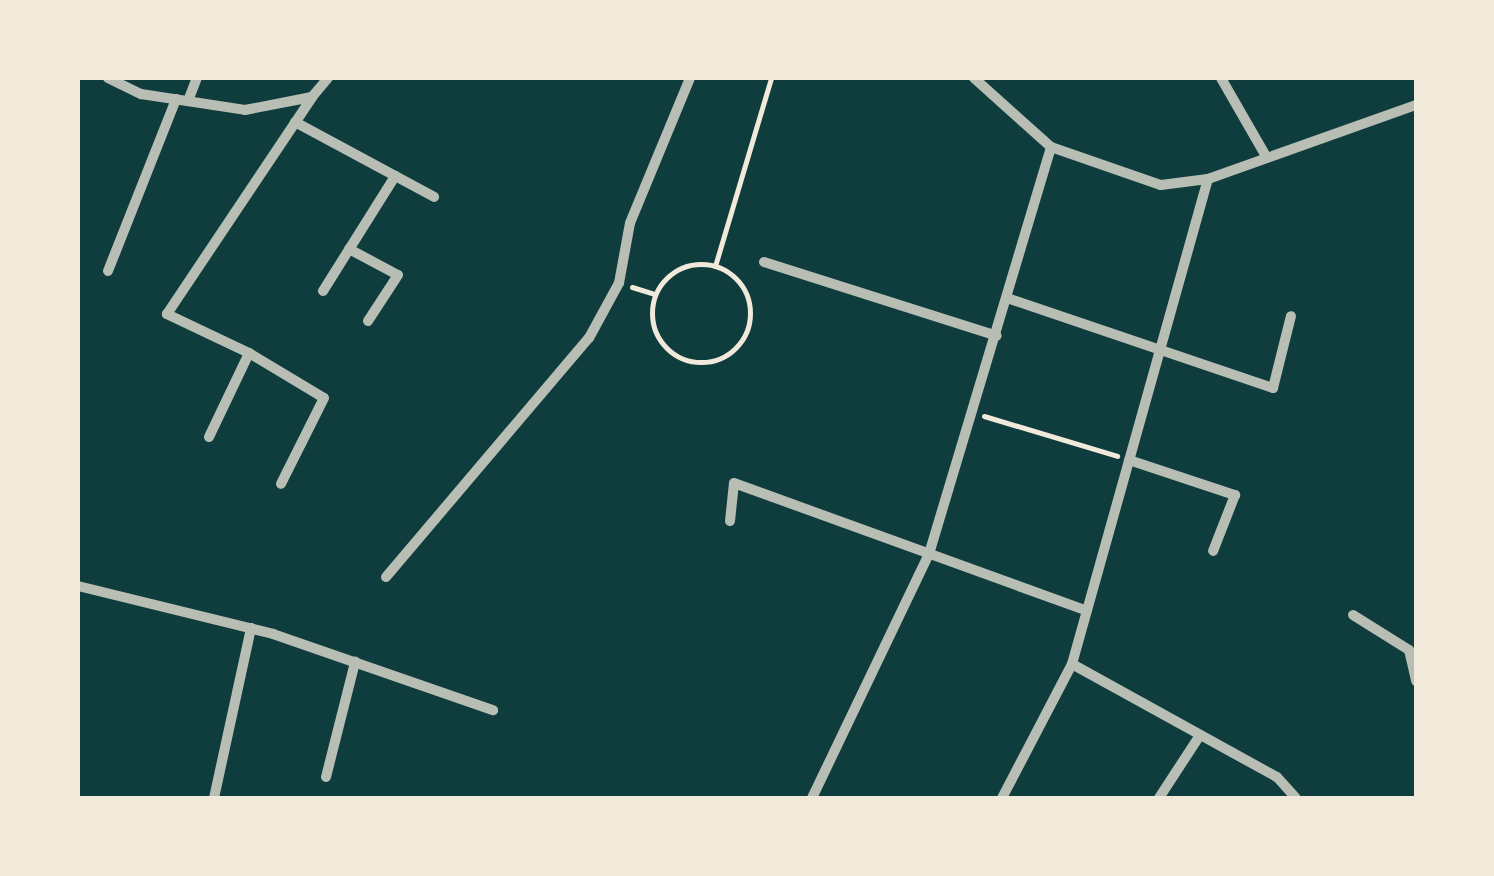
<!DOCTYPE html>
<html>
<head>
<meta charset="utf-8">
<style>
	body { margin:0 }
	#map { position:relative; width:1494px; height:876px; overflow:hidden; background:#0f3d3e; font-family:"Sofia Sans Condensed",sans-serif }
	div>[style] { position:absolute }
	.path>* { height:5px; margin:-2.5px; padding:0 2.5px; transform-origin:2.5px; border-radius:2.5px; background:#f1e9da }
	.path>.ring { margin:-2.5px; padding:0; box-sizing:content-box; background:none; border:5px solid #f1e9da; border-radius:50% }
	.minor>* { height:10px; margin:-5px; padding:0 5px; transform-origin:5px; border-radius:5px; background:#b8beb3 }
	span { translate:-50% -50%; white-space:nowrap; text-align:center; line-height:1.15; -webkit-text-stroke:10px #f1e9da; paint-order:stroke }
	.frame { position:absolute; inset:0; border:80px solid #f1e9da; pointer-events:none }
</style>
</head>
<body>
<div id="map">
	<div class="path">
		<div class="ring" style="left:652px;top:264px;width:93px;height:93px"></div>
		<div style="left:715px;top:266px;width:196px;rotate:-73.4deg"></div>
		<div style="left:632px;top:287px;width:24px;rotate:17deg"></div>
		<div style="left:984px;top:416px;width:139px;rotate:16.7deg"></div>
	</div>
	<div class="minor">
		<div style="left:108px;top:78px;width:37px;rotate:26deg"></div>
		<div style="left:141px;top:94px;width:105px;rotate:8.7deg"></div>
		<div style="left:245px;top:110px;width:68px;rotate:-11deg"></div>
		<div style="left:312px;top:97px;width:25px;rotate:-50deg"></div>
		<div style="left:974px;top:78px;width:103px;rotate:41.9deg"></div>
		<div style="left:1051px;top:147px;width:116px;rotate:19.1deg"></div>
		<div style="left:1161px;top:185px;width:47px;rotate:-7.3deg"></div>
		<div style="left:1208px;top:179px;width:221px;rotate:-19.6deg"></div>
		<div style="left:1221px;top:78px;width:92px;rotate:60.1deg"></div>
		<div style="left:188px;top:101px;width:25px;rotate:-69deg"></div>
		<div style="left:295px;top:122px;width:158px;rotate:28.3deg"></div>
		<div style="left:349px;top:249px;width:55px;rotate:28deg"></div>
		<div style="left:398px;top:275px;width:55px;rotate:123.1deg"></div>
		<div style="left:764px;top:262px;width:244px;rotate:17.6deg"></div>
		<div style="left:108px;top:271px;width:185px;rotate:-68.4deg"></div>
		<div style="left:323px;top:291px;width:136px;rotate:-57.9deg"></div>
		<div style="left:1007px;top:298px;width:281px;rotate:18.7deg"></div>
		<div style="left:1273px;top:388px;width:74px;rotate:-76deg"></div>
		<div style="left:249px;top:353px;width:87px;rotate:31deg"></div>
		<div style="left:324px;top:398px;width:96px;rotate:116.6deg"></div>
		<div style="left:209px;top:437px;width:93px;rotate:-64.5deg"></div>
		<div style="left:249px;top:353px;width:91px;rotate:-154.6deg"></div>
		<div style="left:167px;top:314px;width:261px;rotate:-56.2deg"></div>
		<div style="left:1129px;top:460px;width:112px;rotate:18.3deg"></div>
		<div style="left:1235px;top:495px;width:60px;rotate:111.4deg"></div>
		<div style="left:730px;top:521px;width:38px;rotate:-84deg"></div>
		<div style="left:734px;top:483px;width:375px;rotate:19.9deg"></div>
		<div style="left:386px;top:577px;width:314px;rotate:-49.7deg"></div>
		<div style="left:589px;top:338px;width:63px;rotate:-61.4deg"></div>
		<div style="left:619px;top:283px;width:61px;rotate:-79.6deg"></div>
		<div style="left:630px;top:223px;width:157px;rotate:-67.5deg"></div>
		<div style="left:78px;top:586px;width:201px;rotate:13.8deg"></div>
		<div style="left:273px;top:634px;width:233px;rotate:19.1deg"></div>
		<div style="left:1353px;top:615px;width:66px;rotate:32deg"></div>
		<div style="left:1409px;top:650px;width:32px;rotate:77deg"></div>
		<div style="left:1072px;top:664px;width:234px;rotate:28.9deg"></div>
		<div style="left:1277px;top:777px;width:28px;rotate:48deg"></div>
		<div style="left:326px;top:777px;width:119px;rotate:-75.8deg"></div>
		<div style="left:214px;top:798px;width:174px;rotate:-77.7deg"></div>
		<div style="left:812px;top:798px;width:271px;rotate:-64.4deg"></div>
		<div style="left:929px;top:554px;width:425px;rotate:-73.3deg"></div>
		<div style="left:1002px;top:798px;width:151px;rotate:-62.4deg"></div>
		<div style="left:1072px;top:664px;width:504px;rotate:-74.34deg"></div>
		<div style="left:1159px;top:798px;width:75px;rotate:-56.9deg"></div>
	</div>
	<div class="frame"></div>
</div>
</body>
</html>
